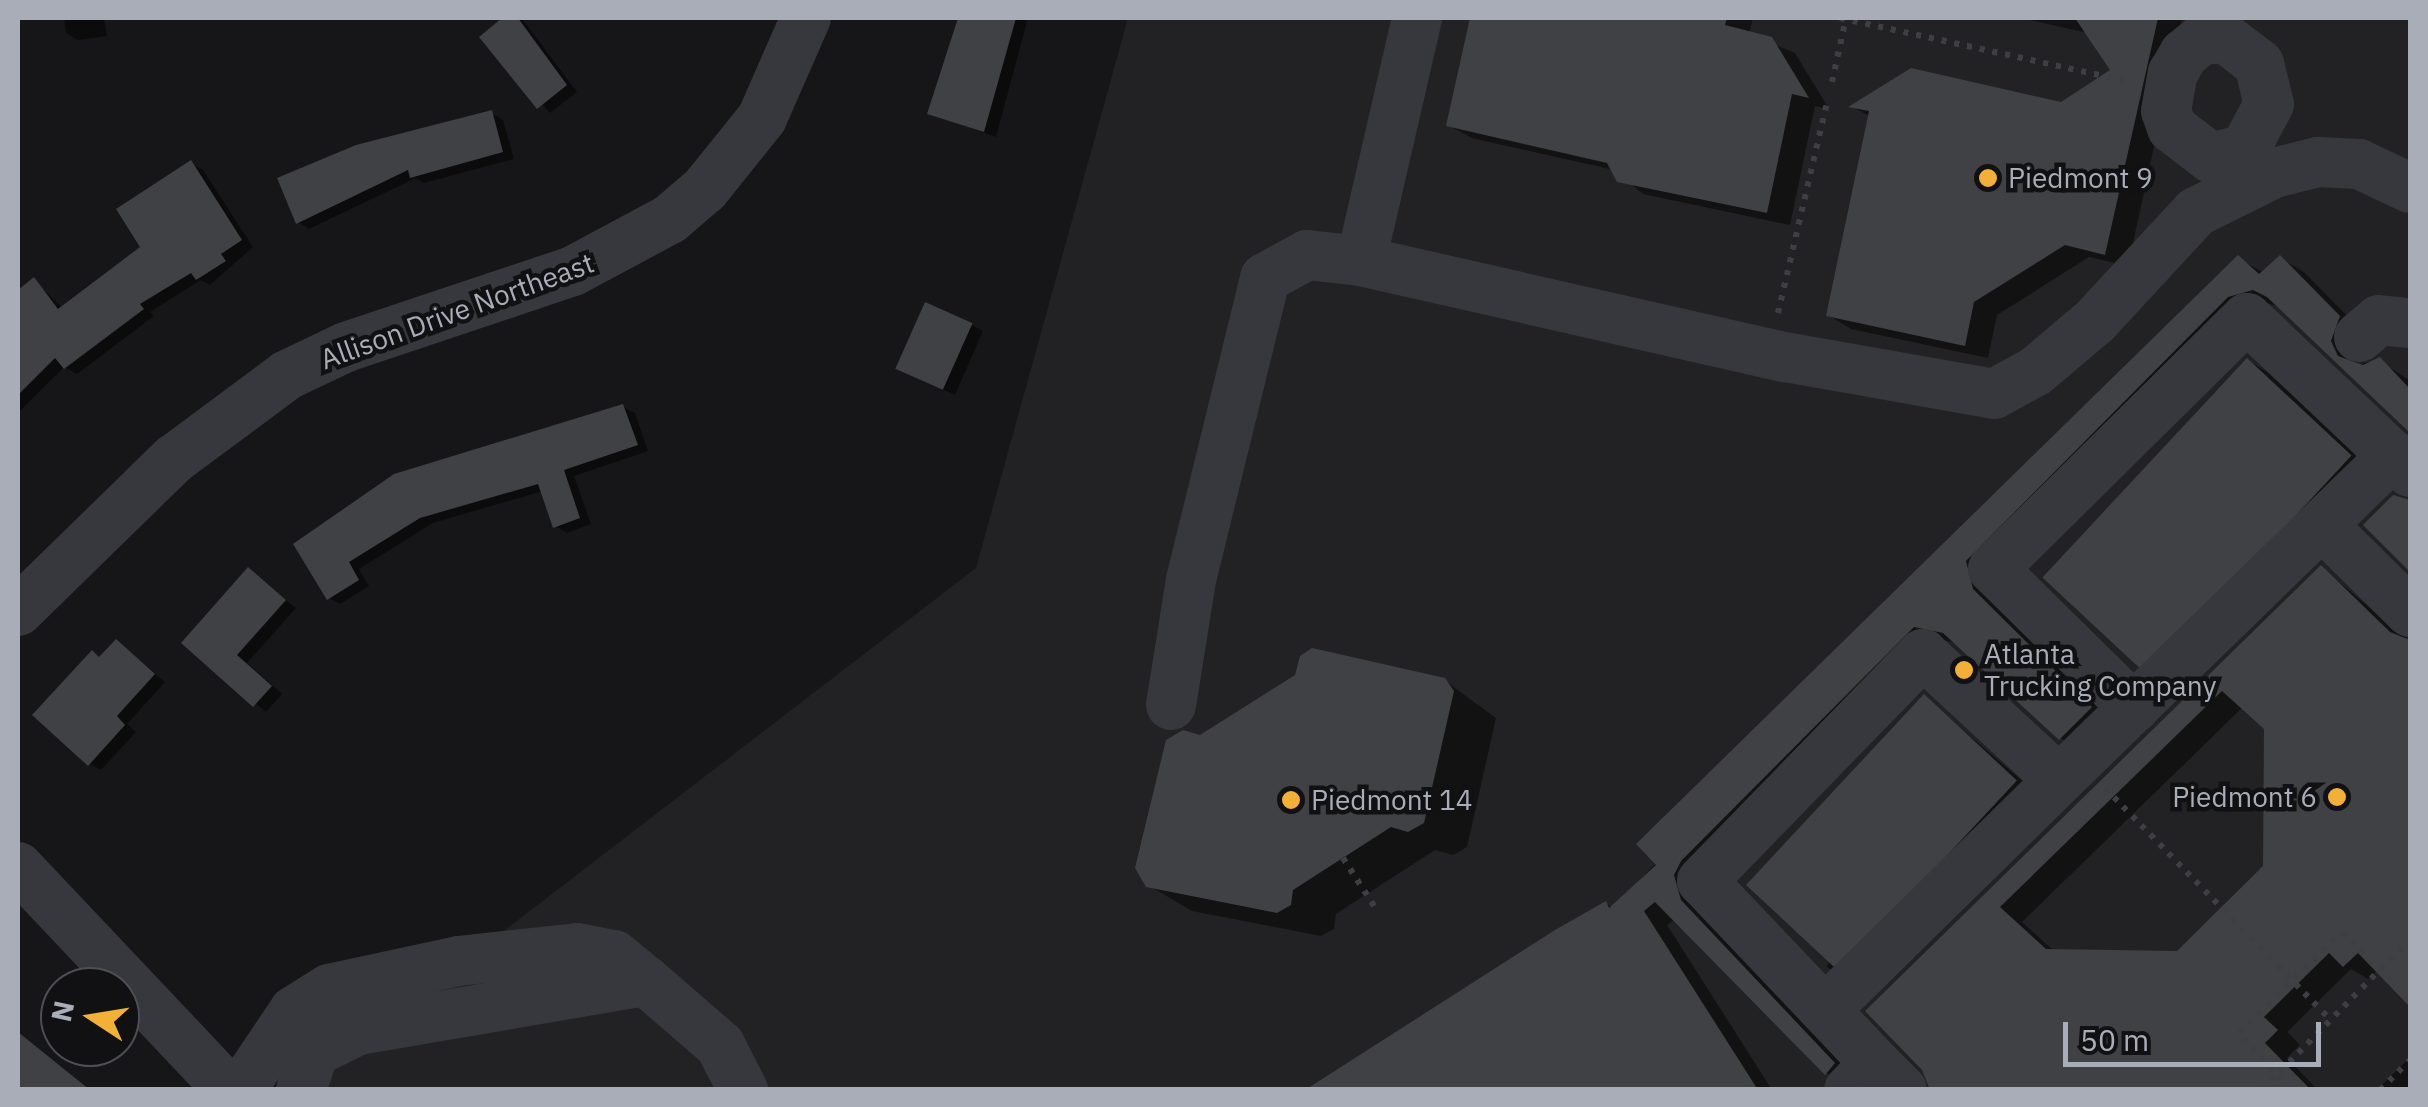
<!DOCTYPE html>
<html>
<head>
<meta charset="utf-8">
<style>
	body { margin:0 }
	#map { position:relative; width:2428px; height:1107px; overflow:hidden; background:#161618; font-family:"IBM Plex Sans",sans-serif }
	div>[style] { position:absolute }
	.built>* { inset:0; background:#222225 }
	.shadow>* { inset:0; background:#0007 }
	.building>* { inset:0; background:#404145; transform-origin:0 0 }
	.path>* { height:6px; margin-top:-3px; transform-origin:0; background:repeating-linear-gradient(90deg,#3d3f44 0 5px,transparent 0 13px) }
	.minor>* { height:50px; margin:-25px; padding:0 25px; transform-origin:25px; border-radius:25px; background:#37383d }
	.dots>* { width:28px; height:28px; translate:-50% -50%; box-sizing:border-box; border:5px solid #111113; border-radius:50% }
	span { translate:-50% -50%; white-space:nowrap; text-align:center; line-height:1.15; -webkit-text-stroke:9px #111113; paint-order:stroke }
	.poi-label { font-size:28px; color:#a8adb8 }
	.left { translate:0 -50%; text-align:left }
	.right { translate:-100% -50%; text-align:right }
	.street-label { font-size:28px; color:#a8adb8 }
	.frame { position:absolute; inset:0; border:20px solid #a8adb8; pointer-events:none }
	.north { position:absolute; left:40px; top:967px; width:100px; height:100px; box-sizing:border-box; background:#111113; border:2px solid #4d4f55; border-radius:50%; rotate:282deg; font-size:28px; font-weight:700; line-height:40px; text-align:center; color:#a8adb8 }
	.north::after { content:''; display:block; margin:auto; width:35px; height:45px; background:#f2b134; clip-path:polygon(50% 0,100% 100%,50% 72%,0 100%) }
	.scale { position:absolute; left:2063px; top:1022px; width:258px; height:45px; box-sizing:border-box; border:5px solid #a8adb8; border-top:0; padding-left:12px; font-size:30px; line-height:35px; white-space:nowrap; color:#a8adb8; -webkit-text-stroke:8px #111113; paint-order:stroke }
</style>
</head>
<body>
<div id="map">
	<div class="built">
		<div style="clip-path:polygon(1128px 18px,2410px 18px,2410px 1089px,297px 1090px,976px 568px)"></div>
	</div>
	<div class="shadow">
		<div style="clip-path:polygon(64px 18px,118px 18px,104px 19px,107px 36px,78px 40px,66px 33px)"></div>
		<div style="clip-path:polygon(506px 18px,523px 20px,577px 92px,550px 113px,482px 37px)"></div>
		<div style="clip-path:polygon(961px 18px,1028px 18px,996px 137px,930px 113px)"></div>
		<div style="clip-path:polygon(1473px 18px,1753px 18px,1749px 34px,1795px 53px,1829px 109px,1815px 106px,1790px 225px,1643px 194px,1614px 170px,1472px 138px,1448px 125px)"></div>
		<div style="clip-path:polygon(2021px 18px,2182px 18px,2128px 266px,2089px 257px,1997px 315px,1988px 358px,1851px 329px,1828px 315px,1871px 117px,1853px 107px,2062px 104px,2114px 70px,2088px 33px)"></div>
		<div style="clip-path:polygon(491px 113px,503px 120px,514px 159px,424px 183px,416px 178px,309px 229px,298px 222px)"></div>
		<div style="clip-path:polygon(191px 163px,203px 170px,253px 247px,210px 285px,201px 280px,150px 312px,154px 316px,77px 374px,64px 367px,18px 413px,18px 293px,34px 280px,63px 309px,143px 247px)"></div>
		<div style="clip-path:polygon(2238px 258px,2264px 273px,2280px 258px,2304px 272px,2363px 332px,2354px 359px,2359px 364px,2379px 360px,2410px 381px,2410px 433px,2280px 306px,2264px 303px,1989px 575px,2115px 722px,2084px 752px,2060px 738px,1957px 643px,1939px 639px,1698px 887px,1858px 1078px,1851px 1087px,1827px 1073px,1675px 919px,1667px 925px,1772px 1090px,1309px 1090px,1606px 904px,1613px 908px)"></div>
		<div style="clip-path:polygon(972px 325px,983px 331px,955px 395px,910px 375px)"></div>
		<div style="clip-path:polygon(2248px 361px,2271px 374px,2372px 470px,2158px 679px,2135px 665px)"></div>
		<div style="clip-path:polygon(623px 407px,635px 413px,648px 451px,574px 476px,591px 524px,567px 533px,555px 526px,543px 491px,433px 523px,359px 569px,369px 586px,340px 604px,329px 598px,296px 545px)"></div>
		<div style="clip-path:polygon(evenodd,2322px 568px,2410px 641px,2410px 1004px,2378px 970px,2368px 979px,2351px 969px,2287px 1032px,2300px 1045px,2287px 1058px,2318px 1090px,1932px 1090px,1932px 1081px,1869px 1011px,2322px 568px,2243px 707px,2266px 728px,2266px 867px,2178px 954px,2055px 952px,2022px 922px,2243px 707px)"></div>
		<div style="clip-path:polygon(248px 570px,296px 608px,247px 663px,282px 694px,266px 712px,184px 643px)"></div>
		<div style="clip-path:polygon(116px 642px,165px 682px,127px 724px,136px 732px,101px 770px,90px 764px,101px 658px)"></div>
		<div style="clip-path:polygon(1444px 680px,1496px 718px,1467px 847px,1453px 855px,1435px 850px,1336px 914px,1334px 929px,1321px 936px,1192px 911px,1148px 885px,1200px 738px)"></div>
		<div style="clip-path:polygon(1924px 697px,2039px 795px,1850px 980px,1827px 967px)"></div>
		<div style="clip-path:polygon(2410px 1057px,2410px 1090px,2377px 1090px)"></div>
	</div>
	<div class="building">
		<div style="clip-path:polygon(502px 18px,518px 18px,567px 85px,537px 109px,479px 37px)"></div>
		<div style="clip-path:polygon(958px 18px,1016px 18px,984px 132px,927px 114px)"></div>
		<div style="clip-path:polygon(1470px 18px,1727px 18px,1725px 25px,1772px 37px,1809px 98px,1792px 94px,1767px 213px,1617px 182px,1607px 163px,1446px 126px)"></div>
		<div style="clip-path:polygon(2075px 18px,2158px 18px,2105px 255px,2065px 245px,1974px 302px,1965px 346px,1826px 316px,1869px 111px,1848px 107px,1911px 68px,2061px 102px,2110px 70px)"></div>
		<div style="clip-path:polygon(492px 110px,503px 152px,410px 178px,408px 170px,296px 224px,277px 178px,356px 145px)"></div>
		<div style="clip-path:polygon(191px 160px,242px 240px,221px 254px,226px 261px,196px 280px,191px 273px,140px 304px,144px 309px,64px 369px,55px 358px,18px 395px,18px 290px,34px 277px,58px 309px,140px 247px,116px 209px)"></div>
		<div style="clip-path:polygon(2238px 255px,2259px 274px,2280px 255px,2340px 316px,2331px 341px,2338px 356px,2363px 365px,2380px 357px,2410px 389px,2410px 433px,2267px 297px,2253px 290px,2228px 297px,1966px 561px,1973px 589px,2092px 707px,2059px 740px,1943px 633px,1914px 627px,1681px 861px,1674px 875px,1681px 900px,1835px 1063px,1825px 1075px,1655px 902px,1644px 911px,1758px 1090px,1305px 1090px,1555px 930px,1606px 901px,1609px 908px,1656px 865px,1636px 844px)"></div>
		<div style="left:925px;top:302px;width:52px;height:73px;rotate:24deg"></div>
		<div style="left:2247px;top:358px;width:143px;height:300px;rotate:43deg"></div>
		<div style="clip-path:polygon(623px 404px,638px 445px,564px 470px,580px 518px,553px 528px,538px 484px,420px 518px,349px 562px,359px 580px,327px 600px,293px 544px,394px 474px)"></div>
		<div style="clip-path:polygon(2393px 495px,2410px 500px,2410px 572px,2363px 525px)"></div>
		<div style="clip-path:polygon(evenodd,2321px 565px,2390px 632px,2410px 640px,2410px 1007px,2358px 953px,2343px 967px,2329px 953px,2264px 1017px,2278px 1030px,2265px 1043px,2311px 1090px,1930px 1090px,1922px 1070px,1865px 1011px,2321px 565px,2222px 691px,2264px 729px,2263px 866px,2177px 951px,2046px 949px,2000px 907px,2222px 691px)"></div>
		<div style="clip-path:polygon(248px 567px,286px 600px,237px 655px,272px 686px,253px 707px,181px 643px)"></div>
		<div style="clip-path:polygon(116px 639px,155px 674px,117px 716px,125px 725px,88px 766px,32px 715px,92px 650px,99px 657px)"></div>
		<div style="clip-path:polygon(1312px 648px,1445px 678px,1454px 691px,1424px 823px,1408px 832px,1391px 827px,1293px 890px,1291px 905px,1277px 913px,1146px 887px,1135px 868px,1166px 740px,1183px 730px,1200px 735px,1295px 675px,1300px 656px)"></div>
		<div style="left:1924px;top:694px;width:127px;height:261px;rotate:43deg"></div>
		<div style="clip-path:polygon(18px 1032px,90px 1090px,18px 1090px)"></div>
	</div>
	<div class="path">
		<div style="left:1840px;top:18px;width:299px;rotate:12.4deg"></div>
		<div style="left:1832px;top:82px;width:66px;rotate:-77.7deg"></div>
		<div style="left:1778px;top:313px;width:217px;rotate:-76.9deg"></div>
		<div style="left:2105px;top:788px;width:324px;rotate:45.8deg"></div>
		<div style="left:1343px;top:858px;width:64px;rotate:57.1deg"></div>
		<div style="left:2262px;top:1090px;width:211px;rotate:-45.6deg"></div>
		<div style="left:2290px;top:1090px;width:76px;rotate:-131.8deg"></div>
		<div style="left:2239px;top:1033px;width:144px;rotate:-44.4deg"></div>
		<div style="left:2342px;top:932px;width:97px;rotate:45.4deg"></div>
		<div style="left:2380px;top:1090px;width:42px;rotate:-45deg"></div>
	</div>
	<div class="minor">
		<div style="left:2225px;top:38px;width:43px;rotate:37.4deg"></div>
		<div style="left:2259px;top:64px;width:41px;rotate:76deg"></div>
		<div style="left:2269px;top:104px;width:51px;rotate:118.1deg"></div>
		<div style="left:2245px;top:149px;width:35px;rotate:165deg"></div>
		<div style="left:2211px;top:158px;width:49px;rotate:-142.4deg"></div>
		<div style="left:2172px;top:128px;width:18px;rotate:-109deg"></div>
		<div style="left:2166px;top:111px;width:39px;rotate:-80deg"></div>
		<div style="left:2173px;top:73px;width:22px;rotate:-60deg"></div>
		<div style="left:2184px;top:54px;width:22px;rotate:-39deg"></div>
		<div style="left:2201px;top:40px;width:24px;rotate:-5deg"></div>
		<div style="left:1361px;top:261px;width:249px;rotate:-77deg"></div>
		<div style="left:2359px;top:337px;width:26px;rotate:-40deg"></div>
		<div style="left:2379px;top:320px;width:31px;rotate:6deg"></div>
		<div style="left:2323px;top:526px;width:122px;rotate:44.7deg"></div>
		<div style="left:18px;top:611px;width:218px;rotate:-44.3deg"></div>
		<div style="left:174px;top:459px;width:141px;rotate:-36.6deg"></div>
		<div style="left:287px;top:375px;width:65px;rotate:-25.4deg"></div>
		<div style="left:346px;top:347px;width:239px;rotate:-18.5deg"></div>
		<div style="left:573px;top:271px;width:110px;rotate:-28.2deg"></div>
		<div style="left:670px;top:219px;width:46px;rotate:-40.6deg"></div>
		<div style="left:705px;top:189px;width:91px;rotate:-51.2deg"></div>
		<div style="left:762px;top:118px;width:109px;rotate:-66.3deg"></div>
		<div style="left:1171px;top:705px;width:127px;rotate:-80.9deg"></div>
		<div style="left:1191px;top:580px;width:311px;rotate:-76.2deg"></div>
		<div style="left:1265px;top:278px;width:48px;rotate:-28.7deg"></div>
		<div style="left:1307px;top:255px;width:54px;rotate:6.3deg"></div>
		<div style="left:1361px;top:261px;width:435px;rotate:12.8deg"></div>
		<div style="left:1785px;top:357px;width:212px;rotate:10deg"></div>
		<div style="left:1994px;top:394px;width:48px;rotate:-28.7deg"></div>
		<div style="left:2036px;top:371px;width:77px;rotate:-40.3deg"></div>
		<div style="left:2095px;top:321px;width:149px;rotate:-47.2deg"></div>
		<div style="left:2196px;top:212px;width:87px;rotate:-26.6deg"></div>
		<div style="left:2274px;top:173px;width:45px;rotate:-14deg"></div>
		<div style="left:2318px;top:162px;width:41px;rotate:2.8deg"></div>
		<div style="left:2359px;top:164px;width:56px;rotate:25.2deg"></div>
		<div style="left:2134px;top:708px;width:198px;rotate:-135.4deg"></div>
		<div style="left:1993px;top:569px;width:357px;rotate:-44.7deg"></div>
		<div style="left:2247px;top:318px;width:224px;rotate:43.4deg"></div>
		<div style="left:18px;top:867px;width:307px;rotate:46.6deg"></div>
		<div style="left:1825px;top:1010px;width:328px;rotate:-44.5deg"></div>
		<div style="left:1875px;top:1063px;width:251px;rotate:-133.5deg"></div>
		<div style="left:1702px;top:881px;width:317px;rotate:-45.8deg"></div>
		<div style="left:1923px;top:654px;width:185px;rotate:42.8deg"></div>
		<div style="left:2059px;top:780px;width:466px;rotate:-44.2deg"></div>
		<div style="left:241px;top:1090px;width:95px;rotate:-56.1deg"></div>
		<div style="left:294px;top:1011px;width:41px;rotate:-32.2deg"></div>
		<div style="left:329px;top:989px;width:132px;rotate:-12.2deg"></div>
		<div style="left:458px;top:961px;width:120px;rotate:-6.2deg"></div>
		<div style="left:577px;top:948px;width:38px;rotate:11deg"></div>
		<div style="left:614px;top:955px;width:41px;rotate:39.1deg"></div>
		<div style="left:646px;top:981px;width:98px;rotate:40.9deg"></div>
		<div style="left:720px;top:1045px;width:51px;rotate:62.9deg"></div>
		<div style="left:301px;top:1090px;width:40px;rotate:-71.1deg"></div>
		<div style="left:314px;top:1052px;width:49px;rotate:-26.6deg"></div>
		<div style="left:358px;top:1030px;width:292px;rotate:-9.7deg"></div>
		<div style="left:1849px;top:1090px;width:37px;rotate:-46deg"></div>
		<div style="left:1875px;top:1063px;width:38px;rotate:45deg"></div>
	</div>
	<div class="dots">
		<div style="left:1988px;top:178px;background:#f2b134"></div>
		<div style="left:1964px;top:670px;background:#f2b134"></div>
		<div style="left:2337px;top:797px;background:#f2b134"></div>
		<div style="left:1291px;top:800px;background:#f2b134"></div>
	</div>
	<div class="poi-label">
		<span class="left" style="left:2008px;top:178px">Piedmont 9</span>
		<span class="left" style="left:1984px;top:670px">Atlanta<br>Trucking Company</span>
		<span class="right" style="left:2317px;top:797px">Piedmont 6</span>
		<span class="left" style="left:1311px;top:800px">Piedmont 14</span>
	</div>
	<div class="street-label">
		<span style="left:457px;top:311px;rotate:-20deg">Allison Drive Northeast</span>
	</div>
	<div class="frame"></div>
	<div class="north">N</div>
	<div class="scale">50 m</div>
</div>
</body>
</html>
